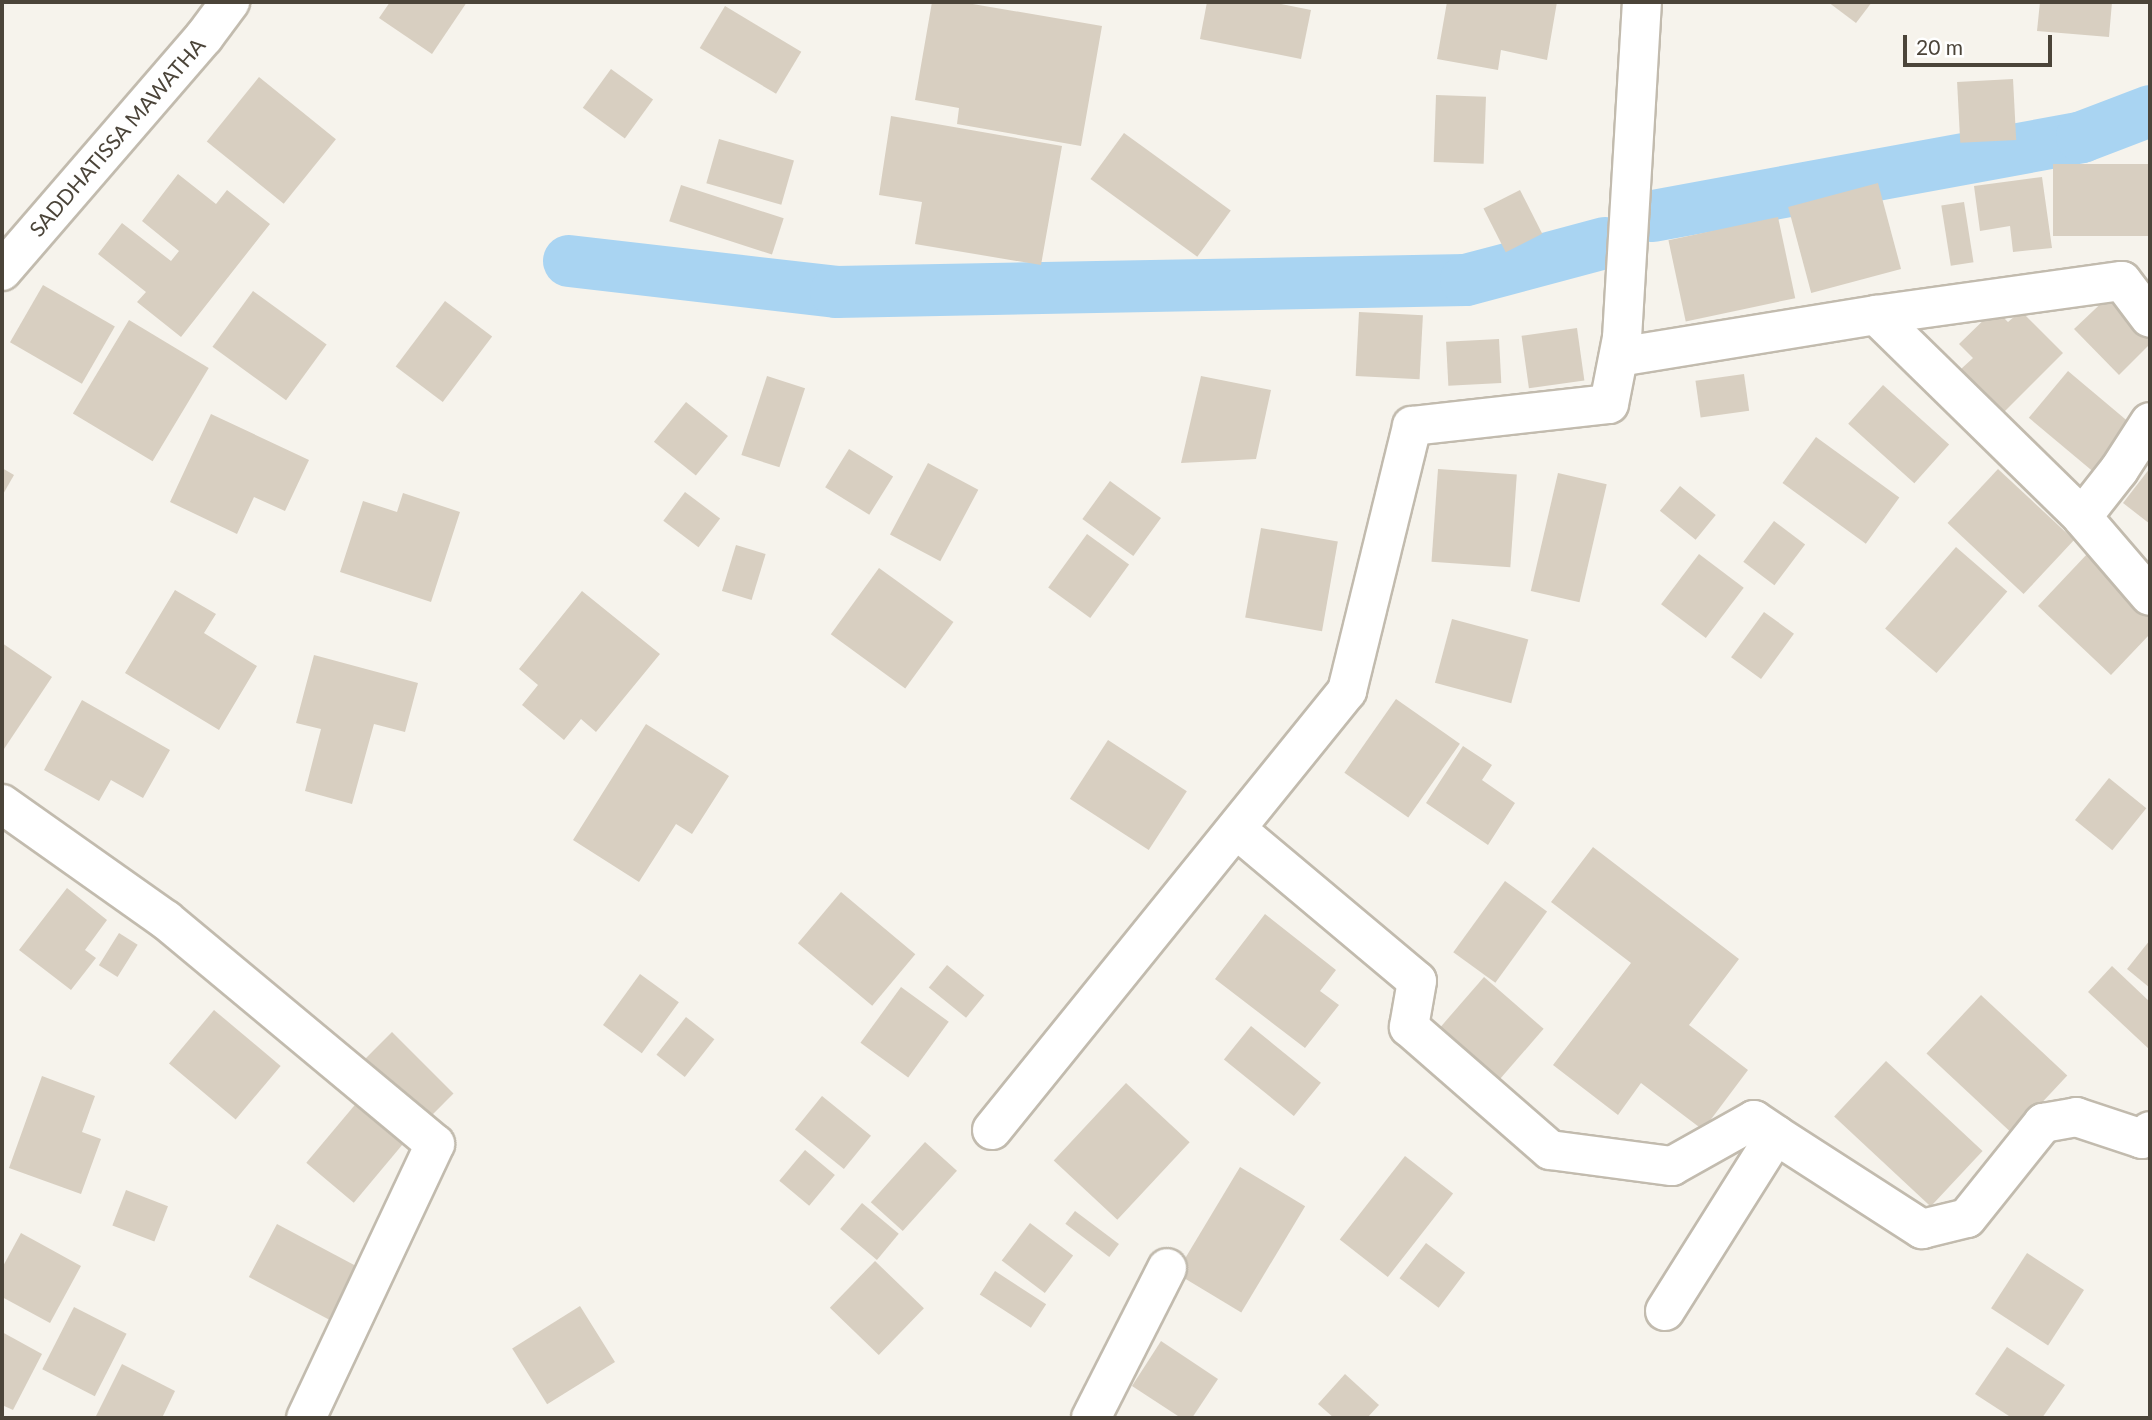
<!DOCTYPE html>
<html>
<head>
<meta charset="utf-8">
<style>
	body { margin:0 }
	#map { position:relative; width:2152px; height:1420px; overflow:hidden; background:#f6f3ec; font-family:Lato,sans-serif }
	div>[style] { position:absolute }
	.canal>* { height:52px; margin:-26px; padding:0 26px; transform-origin:26px; border-radius:26px; background:#a9d4f2 }
	.building>* { inset:0; background:#d8cfc1; transform-origin:0 0 }
	.roads { filter:drop-shadow(2px 0 #c2bbae) drop-shadow(-2px 0 #c2bbae) drop-shadow(0 2px #c2bbae) drop-shadow(0 -2px #c2bbae) }
	.minor>* { height:38px; margin:-19px; padding:0 19px; transform-origin:19px; border-radius:19px; background:#fff }
	span { translate:-50% -50%; white-space:nowrap; text-align:center; line-height:1.15; -webkit-text-stroke:5px #fff; paint-order:stroke }
	.street-label { font-size:21px; color:#4b4439 }
	.frame { position:absolute; inset:0; border:4px solid #4b4439; pointer-events:none }
	.scale { position:absolute; left:1903px; top:35px; width:149px; height:32px; box-sizing:border-box; border:4px solid #4b4439; border-top:0; padding-left:9px; font-size:21px; line-height:24px; white-space:nowrap; color:#4b4439; -webkit-text-stroke:5px #fff; paint-order:stroke }
</style>
</head>
<body>
<div id="map">
	<div class="canal">
		<div style="left:1653px;top:216px;width:436px;rotate:-10.4deg"></div>
		<div style="left:2082px;top:137px;width:73px;rotate:-20.9deg"></div>
		<div style="left:569px;top:261px;width:269px;rotate:6.6deg"></div>
		<div style="left:836px;top:292px;width:630px;rotate:-1.09deg"></div>
		<div style="left:1466px;top:280px;width:144px;rotate:-14.9deg"></div>
	</div>
	<div class="building">
		<div style="clip-path:polygon(390px 2px,467px 2px,432px 54px,379px 18px)"></div>
		<div style="clip-path:polygon(932px 2px,961px 2px,1102px 26px,1081px 146px,957px 124px,959px 108px,915px 100px)"></div>
		<div style="clip-path:polygon(1207px 2px,1271px 2px,1311px 10px,1301px 59px,1200px 39px)"></div>
		<div style="clip-path:polygon(1447px 2px,1557px 2px,1547px 60px,1501px 50px,1498px 70px,1437px 59px)"></div>
		<div style="clip-path:polygon(1828px 2px,1872px 2px,1856px 23px)"></div>
		<div style="clip-path:polygon(2040px 2px,2112px 2px,2109px 37px,2037px 31px)"></div>
		<div style="left:725px;top:6px;width:89px;height:49px;rotate:31deg"></div>
		<div style="left:611px;top:69px;width:52px;height:48px;rotate:36deg"></div>
		<div style="left:259px;top:77px;width:99px;height:83px;rotate:39deg"></div>
		<div style="left:2013px;top:79px;width:61px;height:56px;rotate:87deg"></div>
		<div style="left:1436px;top:95px;width:50px;height:67px;rotate:2deg"></div>
		<div style="clip-path:polygon(891px 116px,1062px 146px,1041px 265px,915px 244px,922px 202px,879px 195px)"></div>
		<div style="left:1124px;top:133px;width:132px;height:57px;rotate:36deg"></div>
		<div style="left:719px;top:139px;width:78px;height:46px;rotate:16deg"></div>
		<div style="left:2150px;top:164px;width:72px;height:97px;rotate:90deg"></div>
		<div style="clip-path:polygon(178px 174px,216px 204px,227px 190px,270px 224px,181px 337px,137px 302px,146px 292px,98px 254px,122px 223px,171px 261px,179px 251px,142px 221px)"></div>
		<div style="clip-path:polygon(2042px 177px,2052px 248px,2013px 252px,2010px 226px,1980px 231px,1974px 186px)"></div>
		<div style="left:1878px;top:183px;width:89px;height:93px;rotate:75deg"></div>
		<div style="left:681px;top:185px;width:108px;height:38px;rotate:18deg"></div>
		<div style="left:1520px;top:190px;width:49px;height:41px;rotate:63deg"></div>
		<div style="left:1964px;top:202px;width:61px;height:23px;rotate:81deg"></div>
		<div style="left:1778px;top:217px;width:83px;height:112px;rotate:78deg"></div>
		<div style="left:43px;top:285px;width:83px;height:66px;rotate:30deg"></div>
		<div style="left:253px;top:291px;width:91px;height:69px;rotate:36deg"></div>
		<div style="clip-path:polygon(2112px 293px,2150px 332px,2150px 344px,2119px 375px,2074px 329px)"></div>
		<div style="left:445px;top:301px;width:59px;height:82px;rotate:37deg"></div>
		<div style="clip-path:polygon(1995px 309px,2008px 322px,2021px 311px,2063px 353px,2004px 412px,1961px 369px,1973px 358px,1959px 344px)"></div>
		<div style="left:1359px;top:312px;width:64px;height:64px;rotate:3deg"></div>
		<div style="left:129px;top:320px;width:93px;height:109px;rotate:31deg"></div>
		<div style="left:1577px;top:328px;width:53px;height:56px;rotate:82deg"></div>
		<div style="left:1499px;top:339px;width:44px;height:53px;rotate:87deg"></div>
		<div style="left:2068px;top:371px;width:85px;height:61px;rotate:40deg"></div>
		<div style="left:1744px;top:374px;width:37px;height:49px;rotate:82deg"></div>
		<div style="left:767px;top:376px;width:40px;height:83px;rotate:18deg"></div>
		<div style="clip-path:polygon(1201px 376px,1271px 390px,1256px 459px,1181px 463px)"></div>
		<div style="left:1883px;top:385px;width:89px;height:52px;rotate:42deg"></div>
		<div style="left:686px;top:402px;width:54px;height:51px;rotate:39deg"></div>
		<div style="clip-path:polygon(211px 414px,309px 460px,285px 511px,254px 497px,237px 534px,170px 502px)"></div>
		<div style="left:1816px;top:437px;width:103px;height:57px;rotate:36deg"></div>
		<div style="left:849px;top:449px;width:52px;height:45px;rotate:32deg"></div>
		<div style="left:928px;top:463px;width:57px;height:81px;rotate:28deg"></div>
		<div style="clip-path:polygon(2px 468px,14px 475px,2px 496px)"></div>
		<div style="clip-path:polygon(2150px 468px,2150px 524px,2123px 503px)"></div>
		<div style="left:1438px;top:469px;width:79px;height:93px;rotate:4deg"></div>
		<div style="left:1998px;top:469px;width:104px;height:74px;rotate:43deg"></div>
		<div style="left:1558px;top:473px;width:50px;height:121px;rotate:13deg"></div>
		<div style="left:1110px;top:481px;width:63px;height:47px;rotate:36deg"></div>
		<div style="left:1680px;top:486px;width:46px;height:32px;rotate:39deg"></div>
		<div style="left:685px;top:492px;width:44px;height:36px;rotate:37deg"></div>
		<div style="clip-path:polygon(403px 493px,460px 512px,431px 602px,340px 572px,363px 501px,397px 512px)"></div>
		<div style="left:1774px;top:521px;width:39px;height:51px;rotate:37deg"></div>
		<div style="left:1261px;top:528px;width:78px;height:91px;rotate:10deg"></div>
		<div style="left:1087px;top:534px;width:52px;height:66px;rotate:36deg"></div>
		<div style="left:736px;top:545px;width:31px;height:48px;rotate:17deg"></div>
		<div style="left:1956px;top:547px;width:68px;height:108px;rotate:41deg"></div>
		<div style="clip-path:polygon(2089px 552px,2150px 609px,2150px 634px,2111px 675px,2038px 606px)"></div>
		<div style="left:1699px;top:554px;width:56px;height:63px;rotate:37deg"></div>
		<div style="left:879px;top:568px;width:92px;height:82px;rotate:36deg"></div>
		<div style="clip-path:polygon(175px 590px,216px 614px,204px 633px,257px 666px,219px 730px,125px 673px)"></div>
		<div style="clip-path:polygon(582px 591px,660px 654px,596px 732px,581px 719px,564px 740px,522px 705px,538px 685px,519px 669px)"></div>
		<div style="left:1764px;top:612px;width:37px;height:56px;rotate:36deg"></div>
		<div style="left:1452px;top:619px;width:79px;height:66px;rotate:15deg"></div>
		<div style="clip-path:polygon(2px 643px,52px 677px,2px 752px)"></div>
		<div style="clip-path:polygon(314px 655px,418px 683px,405px 732px,374px 724px,352px 804px,305px 791px,321px 729px,296px 723px)"></div>
		<div style="left:1396px;top:699px;width:78px;height:90px;rotate:35deg"></div>
		<div style="clip-path:polygon(82px 700px,170px 750px,143px 798px,111px 780px,99px 801px,44px 770px)"></div>
		<div style="clip-path:polygon(646px 724px,729px 776px,692px 834px,676px 824px,639px 882px,573px 840px)"></div>
		<div style="left:1108px;top:740px;width:94px;height:70px;rotate:33deg"></div>
		<div style="clip-path:polygon(1463px 746px,1492px 765px,1482px 780px,1515px 803px,1488px 845px,1426px 803px)"></div>
		<div style="left:2109px;top:778px;width:48px;height:54px;rotate:39deg"></div>
		<div style="clip-path:polygon(1593px 847px,1739px 959px,1689px 1025px,1748px 1070px,1703px 1130px,1641px 1083px,1618px 1115px,1553px 1065px,1631px 963px,1551px 902px)"></div>
		<div style="left:1505px;top:881px;width:52px;height:88px;rotate:36deg"></div>
		<div style="clip-path:polygon(67px 888px,107px 920px,85px 950px,96px 958px,71px 990px,19px 950px)"></div>
		<div style="left:841px;top:892px;width:97px;height:67px;rotate:40deg"></div>
		<div style="clip-path:polygon(1265px 914px,1336px 970px,1320px 991px,1339px 1005px,1305px 1048px,1215px 979px)"></div>
		<div style="left:119px;top:933px;width:22px;height:38px;rotate:32deg"></div>
		<div style="clip-path:polygon(2150px 940px,2150px 988px,2127px 969px)"></div>
		<div style="left:947px;top:965px;width:48px;height:29px;rotate:39deg"></div>
		<div style="clip-path:polygon(2112px 966px,2150px 1002px,2150px 1050px,2088px 992px)"></div>
		<div style="left:640px;top:974px;width:48px;height:63px;rotate:36deg"></div>
		<div style="left:1484px;top:977px;width:79px;height:83px;rotate:41deg"></div>
		<div style="left:901px;top:987px;width:59px;height:69px;rotate:36deg"></div>
		<div style="left:1981px;top:995px;width:118px;height:80px;rotate:43deg"></div>
		<div style="left:214px;top:1010px;width:87px;height:70px;rotate:40deg"></div>
		<div style="left:686px;top:1017px;width:36px;height:48px;rotate:38deg"></div>
		<div style="left:1251px;top:1026px;width:90px;height:43px;rotate:39deg"></div>
		<div style="left:392px;top:1032px;width:87px;height:42px;rotate:45deg"></div>
		<div style="left:1886px;top:1061px;width:132px;height:76px;rotate:43deg"></div>
		<div style="clip-path:polygon(42px 1076px,95px 1096px,82px 1132px,101px 1139px,81px 1194px,9px 1168px)"></div>
		<div style="left:1126px;top:1083px;width:87px;height:106px;rotate:43deg"></div>
		<div style="left:822px;top:1096px;width:63px;height:43px;rotate:39deg"></div>
		<div style="left:359px;top:1100px;width:62px;height:82px;rotate:40deg"></div>
		<div style="left:925px;top:1142px;width:43px;height:81px;rotate:42deg"></div>
		<div style="left:805px;top:1150px;width:39px;height:40px;rotate:40deg"></div>
		<div style="left:1405px;top:1156px;width:61px;height:106px;rotate:38deg"></div>
		<div style="left:1240px;top:1167px;width:76px;height:124px;rotate:31deg"></div>
		<div style="left:126px;top:1190px;width:45px;height:38px;rotate:21deg"></div>
		<div style="left:862px;top:1203px;width:48px;height:34px;rotate:40deg"></div>
		<div style="left:1075px;top:1211px;width:55px;height:16px;rotate:37deg"></div>
		<div style="left:1030px;top:1223px;width:54px;height:47px;rotate:37deg"></div>
		<div style="left:277px;top:1224px;width:97px;height:60px;rotate:28deg"></div>
		<div style="clip-path:polygon(21px 1233px,81px 1266px,50px 1323px,2px 1297px,2px 1268px)"></div>
		<div style="left:1426px;top:1243px;width:49px;height:44px;rotate:37deg"></div>
		<div style="left:2027px;top:1253px;width:68px;height:66px;rotate:33deg"></div>
		<div style="left:875px;top:1261px;width:68px;height:65px;rotate:44deg"></div>
		<div style="left:995px;top:1271px;width:61px;height:28px;rotate:33deg"></div>
		<div style="left:580px;top:1306px;width:66px;height:80px;rotate:58deg"></div>
		<div style="left:74px;top:1307px;width:59px;height:70px;rotate:27deg"></div>
		<div style="clip-path:polygon(2px 1332px,42px 1354px,13px 1410px,2px 1405px)"></div>
		<div style="clip-path:polygon(1161px 1341px,1218px 1379px,1192px 1418px,1181px 1418px,1132px 1386px)"></div>
		<div style="clip-path:polygon(2007px 1347px,2065px 1385px,2042px 1418px,2012px 1418px,1975px 1394px)"></div>
		<div style="clip-path:polygon(122px 1364px,175px 1391px,162px 1418px,95px 1418px)"></div>
		<div style="clip-path:polygon(1345px 1374px,1379px 1405px,1367px 1418px,1334px 1418px,1318px 1404px)"></div>
	</div>
	<div class="roads">
		<div class="minor">
			<div style="left:2px;top:271px;width:309px;rotate:-49.2deg"></div>
			<div style="left:204px;top:37px;width:44px;rotate:-53.4deg"></div>
			<div style="left:1876px;top:315px;width:248px;rotate:-7.9deg"></div>
			<div style="left:2122px;top:281px;width:46px;rotate:52.9deg"></div>
			<div style="left:1619px;top:357px;width:260px;rotate:-9.3deg"></div>
			<div style="left:1876px;top:315px;width:289px;rotate:44.4deg"></div>
			<div style="left:2082px;top:517px;width:104px;rotate:49.3deg"></div>
			<div style="left:2082px;top:517px;width:60px;rotate:-51.8deg"></div>
			<div style="left:2119px;top:470px;width:57px;rotate:-57.1deg"></div>
			<div style="left:2px;top:804px;width:201px;rotate:35.3deg"></div>
			<div style="left:166px;top:920px;width:350px;rotate:39.8deg"></div>
			<div style="left:435px;top:1144px;width:303px;rotate:115.2deg"></div>
			<div style="left:1236px;top:829px;width:236px;rotate:40deg"></div>
			<div style="left:1417px;top:981px;width:47px;rotate:99.9deg"></div>
			<div style="left:1409px;top:1027px;width:187px;rotate:41.1deg"></div>
			<div style="left:1550px;top:1150px;width:123px;rotate:7.5deg"></div>
			<div style="left:1672px;top:1166px;width:94px;rotate:-29.3deg"></div>
			<div style="left:1754px;top:1120px;width:27px;rotate:34deg"></div>
			<div style="left:992px;top:1130px;width:565px;rotate:-51.04deg"></div>
			<div style="left:1347px;top:691px;width:273px;rotate:-76.2deg"></div>
			<div style="left:1412px;top:426px;width:198px;rotate:-6.4deg"></div>
			<div style="left:1609px;top:404px;width:67px;rotate:-78.9deg"></div>
			<div style="left:1622px;top:338px;width:337px;rotate:-86.6deg"></div>
			<div style="left:1665px;top:1311px;width:208px;rotate:-57.8deg"></div>
			<div style="left:1776px;top:1135px;width:174px;rotate:32.8deg"></div>
			<div style="left:1922px;top:1229px;width:46px;rotate:-13.7deg"></div>
			<div style="left:1967px;top:1218px;width:122px;rotate:-51.3deg"></div>
			<div style="left:2043px;top:1123px;width:34px;rotate:-10deg"></div>
			<div style="left:2076px;top:1117px;width:70px;rotate:18.4deg"></div>
			<div style="left:2142px;top:1139px;width:11px;rotate:-45deg"></div>
			<div style="left:1091px;top:1418px;width:168px;rotate:-63.1deg"></div>
		</div>
	</div>
	<div class="street-label">
		<span style="left:117px;top:137px;rotate:-49deg">SADDHATISSA MAWATHA</span>
	</div>
	<div class="frame"></div>
	<div class="scale">20 m</div>
</div>
</body>
</html>
